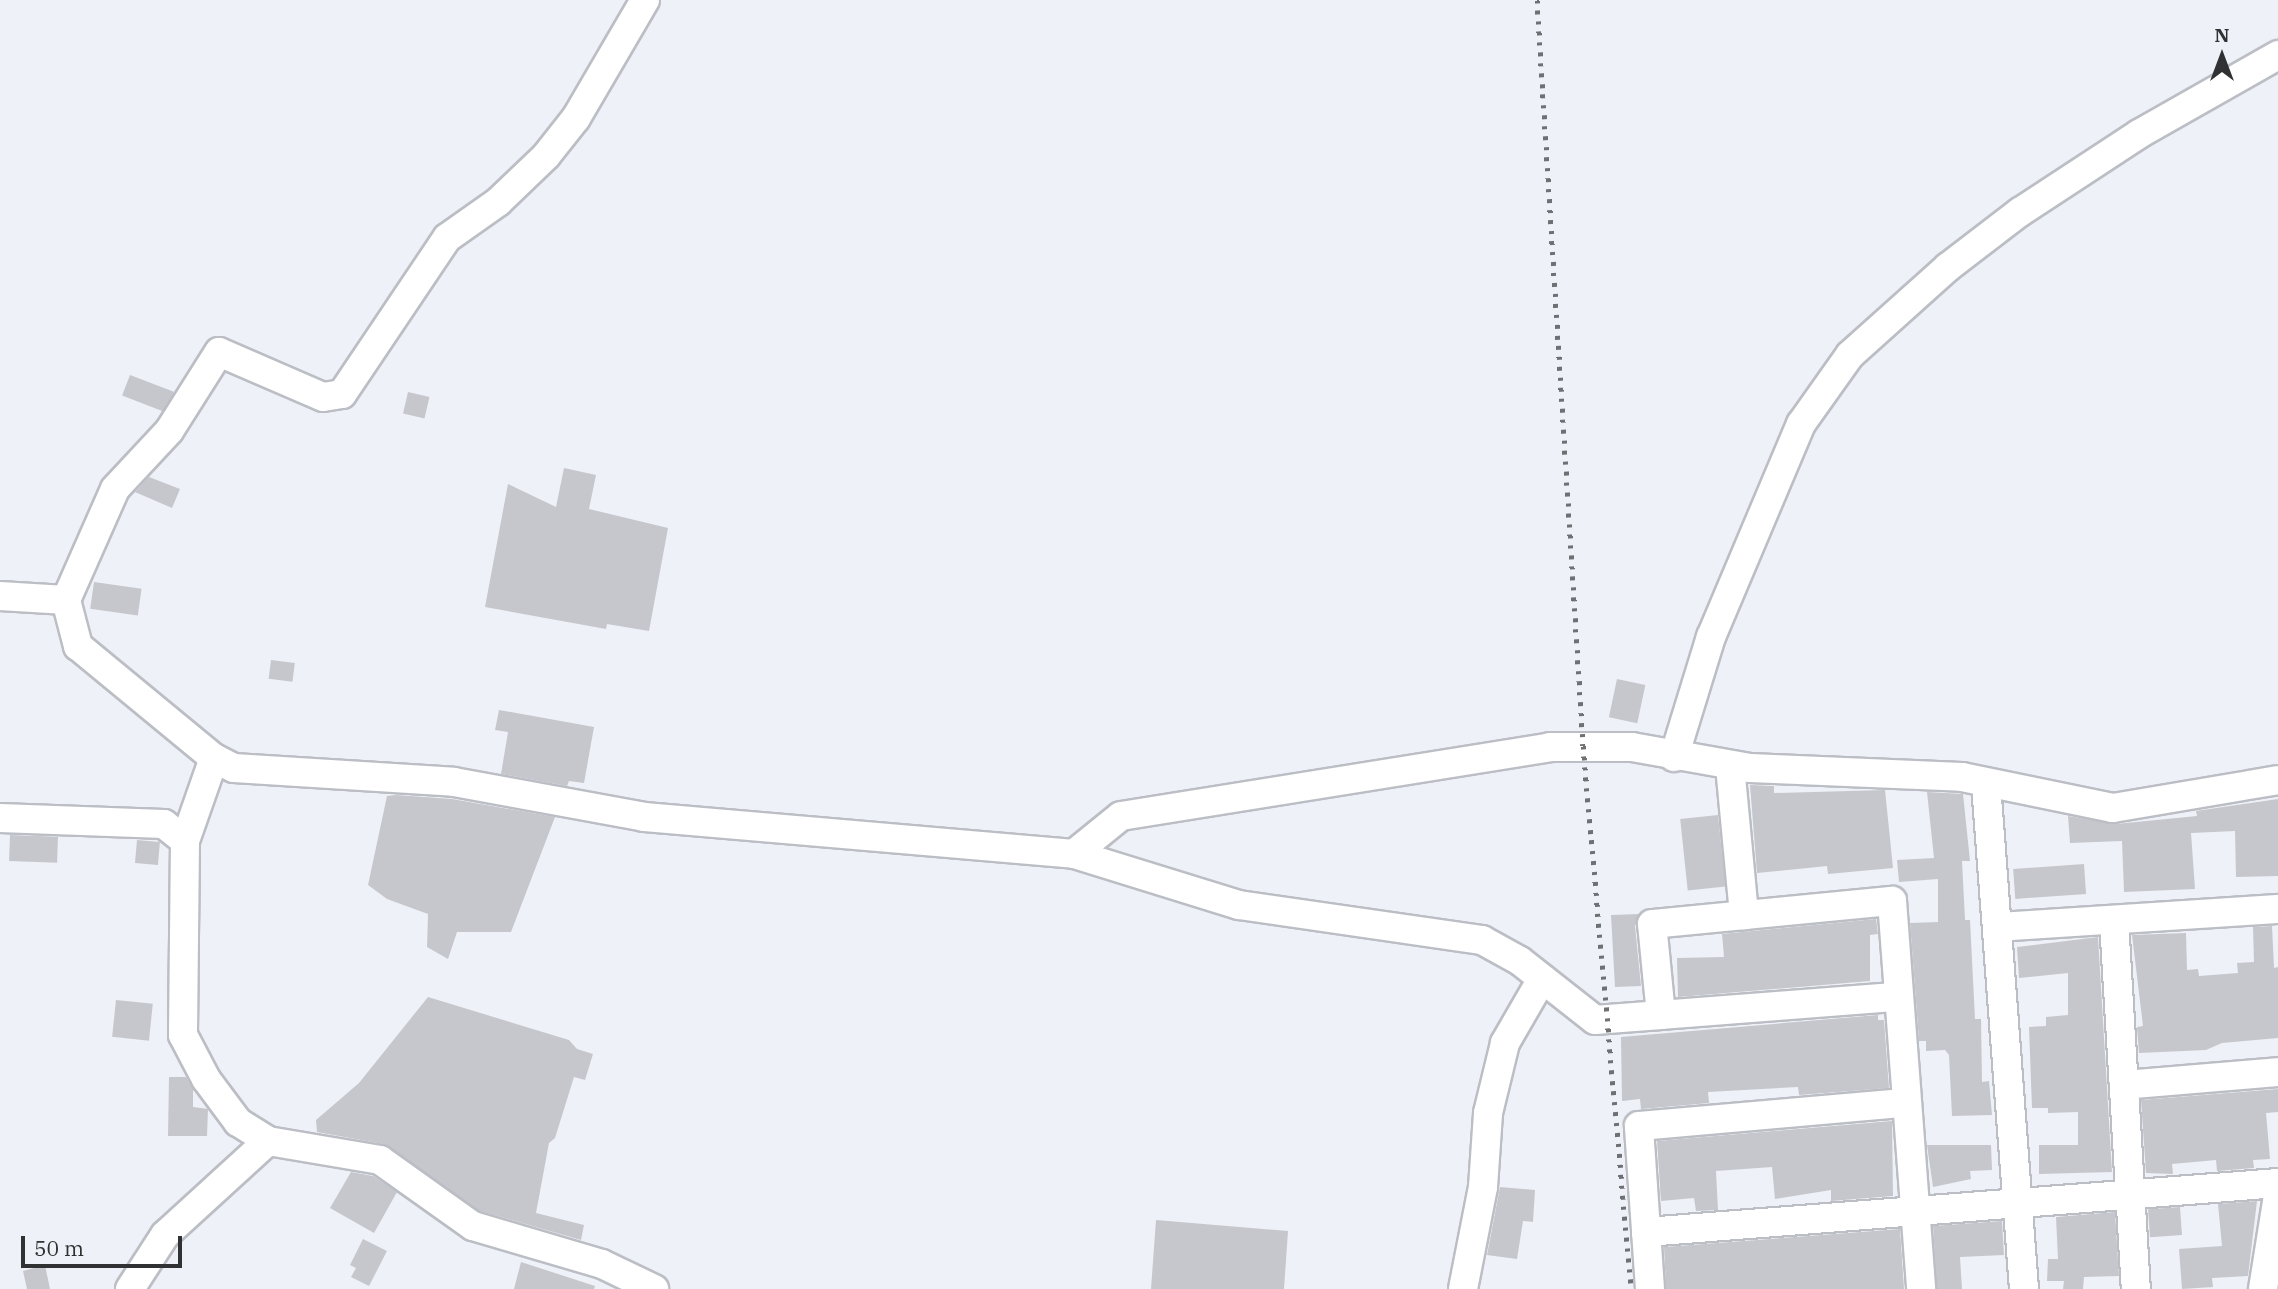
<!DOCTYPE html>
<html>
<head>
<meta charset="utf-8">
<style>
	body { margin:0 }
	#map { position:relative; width:2278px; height:1289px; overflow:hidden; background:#eef1f7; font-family:"IBM Plex Serif",serif }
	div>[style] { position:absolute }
	.building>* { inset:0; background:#c6c7cd; transform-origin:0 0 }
	.roads { filter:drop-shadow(2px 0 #bbbec4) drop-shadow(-2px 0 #bbbec4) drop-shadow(0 2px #bbbec4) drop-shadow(0 -2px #bbbec4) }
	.minor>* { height:28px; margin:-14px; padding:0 14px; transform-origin:14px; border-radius:14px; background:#fff }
	.rail>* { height:5px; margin-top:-2.5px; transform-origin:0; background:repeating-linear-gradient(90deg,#6e7073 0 3.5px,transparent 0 10.5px) }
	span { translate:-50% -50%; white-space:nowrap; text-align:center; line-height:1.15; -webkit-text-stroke:6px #eef1f7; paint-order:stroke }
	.north { position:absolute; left:2187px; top:21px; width:70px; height:70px; -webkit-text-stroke:5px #eef1f7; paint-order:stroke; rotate:0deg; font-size:19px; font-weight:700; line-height:28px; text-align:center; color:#303133 }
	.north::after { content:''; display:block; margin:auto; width:24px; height:32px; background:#303133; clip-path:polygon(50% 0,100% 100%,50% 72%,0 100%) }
	.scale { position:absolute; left:21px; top:1236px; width:161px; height:32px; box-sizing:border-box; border:4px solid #303133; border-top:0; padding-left:9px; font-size:21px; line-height:24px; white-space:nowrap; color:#303133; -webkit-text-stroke:5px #eef1f7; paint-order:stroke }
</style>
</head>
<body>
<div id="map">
	<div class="building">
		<div style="left:130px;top:375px;width:47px;height:22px;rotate:21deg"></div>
		<div style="left:408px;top:392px;width:22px;height:22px;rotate:13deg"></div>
		<div style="clip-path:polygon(564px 468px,596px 475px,589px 509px,668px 528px,649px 631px,607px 624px,606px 629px,485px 607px,508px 484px,556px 507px)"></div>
		<div style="clip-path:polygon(149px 477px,180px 489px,172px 508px,135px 492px)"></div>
		<div style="left:94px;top:582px;width:48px;height:27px;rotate:8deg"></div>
		<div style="left:271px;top:660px;width:24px;height:19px;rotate:7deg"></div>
		<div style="left:1617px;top:679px;width:29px;height:39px;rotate:12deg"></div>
		<div style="clip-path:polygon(499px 710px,594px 727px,584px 783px,569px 781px,567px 786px,501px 774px,508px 732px,495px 730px)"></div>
		<div style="clip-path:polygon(1750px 785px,1774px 786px,1774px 793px,1885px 790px,1893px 868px,1828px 874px,1827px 866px,1757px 873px)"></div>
		<div style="clip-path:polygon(1927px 792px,1963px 794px,1970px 861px,1962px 861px,1965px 920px,1970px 920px,1975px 1019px,1981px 1019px,1982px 1082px,1989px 1081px,1992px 1115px,1952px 1116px,1949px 1055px,1945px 1050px,1926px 1051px,1926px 1041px,1919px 1041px,1910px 923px,1938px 922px,1938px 879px,1899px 882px,1897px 860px,1934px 858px)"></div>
		<div style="clip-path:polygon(396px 795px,452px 799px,555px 817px,511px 932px,457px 932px,448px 959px,427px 947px,428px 914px,387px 899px,368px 885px,387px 796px)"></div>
		<div style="clip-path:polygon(2278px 799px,2278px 876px,2236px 877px,2235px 831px,2191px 833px,2195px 889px,2124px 892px,2122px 841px,2070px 843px,2068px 816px,2116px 824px,2197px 816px,2196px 811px)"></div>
		<div style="left:1718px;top:815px;width:72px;height:38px;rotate:84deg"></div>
		<div style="left:10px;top:835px;width:48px;height:26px;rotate:2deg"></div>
		<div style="left:137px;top:840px;width:23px;height:23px;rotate:5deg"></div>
		<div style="left:2084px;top:864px;width:30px;height:71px;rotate:86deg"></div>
		<div style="clip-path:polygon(1640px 914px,1635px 926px,1641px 986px,1615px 987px,1611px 915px)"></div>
		<div style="clip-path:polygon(1876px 919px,1878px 934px,1870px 935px,1870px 981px,1678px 997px,1677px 958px,1724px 957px,1722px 934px)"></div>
		<div style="clip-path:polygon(2272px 926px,2274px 968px,2278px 967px,2278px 1038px,2222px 1043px,2206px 1050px,2139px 1053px,2137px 1027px,2143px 1026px,2132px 935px,2186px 933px,2187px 970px,2198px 969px,2199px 976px,2238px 973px,2237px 963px,2254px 962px,2253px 927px)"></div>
		<div style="clip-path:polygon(2098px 937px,2112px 1172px,2039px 1174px,2039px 1145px,2078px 1145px,2078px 1112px,2048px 1113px,2048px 1108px,2032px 1108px,2029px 1027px,2046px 1026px,2046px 1017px,2068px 1015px,2068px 973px,2019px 978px,2017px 947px)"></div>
		<div style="clip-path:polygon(428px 997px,569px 1040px,577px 1049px,593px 1054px,585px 1080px,574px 1077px,555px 1138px,549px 1143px,536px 1213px,584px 1225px,581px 1240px,480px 1211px,383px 1144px,317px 1132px,316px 1120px,359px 1083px)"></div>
		<div style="left:116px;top:1000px;width:37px;height:37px;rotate:6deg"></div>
		<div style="clip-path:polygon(1878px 1015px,1878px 1020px,1884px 1020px,1889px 1088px,1799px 1095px,1798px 1087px,1708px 1092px,1709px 1103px,1641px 1109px,1640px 1099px,1622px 1101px,1621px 1037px)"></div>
		<div style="clip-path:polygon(169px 1077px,186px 1077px,193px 1089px,193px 1107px,208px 1109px,207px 1136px,168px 1136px)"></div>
		<div style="clip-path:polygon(2278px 1089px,2278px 1112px,2266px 1113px,2270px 1159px,2253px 1160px,2254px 1168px,2217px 1171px,2216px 1160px,2172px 1164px,2173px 1174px,2146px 1173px,2141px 1100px)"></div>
		<div style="clip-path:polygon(1892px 1121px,1893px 1196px,1831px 1201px,1831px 1190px,1775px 1199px,1772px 1167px,1716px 1171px,1718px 1210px,1696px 1211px,1694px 1198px,1661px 1201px,1657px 1141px)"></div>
		<div style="clip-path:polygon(1927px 1145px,1991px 1145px,1992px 1170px,1970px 1171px,1971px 1179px,1933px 1187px)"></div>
		<div style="clip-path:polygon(351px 1172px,373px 1176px,397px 1192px,374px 1233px,330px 1208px)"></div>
		<div style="clip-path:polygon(1500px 1187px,1535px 1190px,1533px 1222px,1523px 1221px,1517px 1259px,1487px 1255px)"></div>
		<div style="clip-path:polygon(2257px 1201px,2248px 1276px,2212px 1278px,2213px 1287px,2182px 1289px,2179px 1249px,2222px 1246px,2218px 1204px)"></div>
		<div style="left:2180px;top:1207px;width:28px;height:32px;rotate:86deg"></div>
		<div style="clip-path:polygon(2115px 1212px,2119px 1276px,2084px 1277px,2083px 1289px,2063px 1289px,2064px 1281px,2047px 1281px,2048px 1259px,2058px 1259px,2056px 1217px)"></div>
		<div style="clip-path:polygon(1156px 1220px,1288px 1231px,1284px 1289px,1151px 1289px)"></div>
		<div style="clip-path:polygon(2002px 1221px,2004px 1255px,1960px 1257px,1962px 1289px,1937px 1289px,1933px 1226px)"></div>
		<div style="clip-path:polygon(1900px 1229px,1904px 1289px,1666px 1289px,1664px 1247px)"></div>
		<div style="clip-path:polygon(363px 1239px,387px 1251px,369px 1286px,351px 1277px,356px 1268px,350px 1265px)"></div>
		<div style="clip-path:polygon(521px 1262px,595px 1286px,594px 1289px,514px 1289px)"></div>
		<div style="clip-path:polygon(45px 1265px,50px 1289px,27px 1289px,23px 1271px)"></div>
	</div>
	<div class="roads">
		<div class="minor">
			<div style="left:645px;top:0;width:137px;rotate:120.3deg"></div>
			<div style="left:576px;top:118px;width:48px;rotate:128.3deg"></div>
			<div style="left:546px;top:156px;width:66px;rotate:136.2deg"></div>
			<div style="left:498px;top:202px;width:62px;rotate:144.8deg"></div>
			<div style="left:447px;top:238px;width:188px;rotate:123.9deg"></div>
			<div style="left:342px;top:394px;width:19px;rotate:171deg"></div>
			<div style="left:323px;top:397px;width:113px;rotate:-156.6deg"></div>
			<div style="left:219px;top:352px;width:93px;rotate:122.3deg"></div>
			<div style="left:169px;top:431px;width:79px;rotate:133deg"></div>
			<div style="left:115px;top:489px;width:121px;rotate:113.8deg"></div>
			<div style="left:66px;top:600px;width:48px;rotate:75.4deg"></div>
			<div style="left:78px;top:646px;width:176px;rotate:39.5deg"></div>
			<div style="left:214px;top:758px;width:88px;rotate:109.3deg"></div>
			<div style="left:185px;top:841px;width:194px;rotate:90.6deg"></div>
			<div style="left:183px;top:1035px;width:50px;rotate:62.4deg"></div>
			<div style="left:206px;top:1079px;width:54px;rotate:53.3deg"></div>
			<div style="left:238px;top:1122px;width:36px;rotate:32deg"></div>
			<div style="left:268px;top:1141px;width:114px;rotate:9.6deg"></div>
			<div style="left:380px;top:1160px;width:114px;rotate:35.4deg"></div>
			<div style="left:473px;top:1226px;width:134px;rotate:16.4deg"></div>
			<div style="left:602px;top:1264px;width:58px;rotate:25.7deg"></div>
			<div style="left:0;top:596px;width:66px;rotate:3.5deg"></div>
			<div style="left:1674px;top:757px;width:126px;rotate:-72.9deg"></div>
			<div style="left:1711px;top:637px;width:231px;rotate:-67.1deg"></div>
			<div style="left:1801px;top:424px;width:85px;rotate:-54.6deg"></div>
			<div style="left:1850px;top:355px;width:132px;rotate:-41.9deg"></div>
			<div style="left:1948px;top:267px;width:91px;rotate:-37.4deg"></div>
			<div style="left:2020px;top:212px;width:142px;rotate:-33.2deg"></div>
			<div style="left:2139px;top:134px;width:160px;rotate:-29.6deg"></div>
			<div style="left:214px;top:758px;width:22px;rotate:27deg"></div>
			<div style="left:234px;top:768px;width:220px;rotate:3.6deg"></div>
			<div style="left:454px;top:782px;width:193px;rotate:10.4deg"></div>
			<div style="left:644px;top:817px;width:432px;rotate:4.9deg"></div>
			<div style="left:1074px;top:854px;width:173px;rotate:17.2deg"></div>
			<div style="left:1239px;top:905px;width:246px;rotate:8.2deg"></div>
			<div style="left:1482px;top:940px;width:43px;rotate:28.9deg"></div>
			<div style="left:1520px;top:961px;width:95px;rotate:38.2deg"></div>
			<div style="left:1595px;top:1020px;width:66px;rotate:-4.3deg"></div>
			<div style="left:1661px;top:1015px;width:91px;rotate:-95.6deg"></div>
			<div style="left:1652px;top:924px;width:241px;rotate:-5.5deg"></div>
			<div style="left:1892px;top:901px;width:389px;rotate:85.7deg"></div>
			<div style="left:1730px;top:766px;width:150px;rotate:84.6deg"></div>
			<div style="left:1986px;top:784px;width:506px;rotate:85.7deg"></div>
			<div style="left:0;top:818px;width:164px;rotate:2.1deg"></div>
			<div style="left:164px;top:824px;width:27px;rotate:39deg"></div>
			<div style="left:1074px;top:854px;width:60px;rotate:-39deg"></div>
			<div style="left:1121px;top:816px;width:435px;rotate:-9.1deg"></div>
			<div style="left:1550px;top:747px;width:82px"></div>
			<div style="left:1632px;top:747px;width:120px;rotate:10.1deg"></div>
			<div style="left:1750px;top:768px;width:212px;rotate:2.4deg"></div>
			<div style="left:1962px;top:777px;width:154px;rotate:11.6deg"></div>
			<div style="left:2113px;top:808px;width:167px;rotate:-9.6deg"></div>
			<div style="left:2114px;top:921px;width:369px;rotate:86.6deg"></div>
			<div style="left:1998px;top:927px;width:281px;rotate:-3.7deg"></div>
			<div style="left:1661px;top:1015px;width:236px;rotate:-4.4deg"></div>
			<div style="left:2124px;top:1085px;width:155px;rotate:-4.8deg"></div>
			<div style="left:1646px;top:1232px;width:634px;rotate:-4.43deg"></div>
			<div style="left:130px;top:1289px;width:64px;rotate:-57.1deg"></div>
			<div style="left:165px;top:1235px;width:139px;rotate:-42.4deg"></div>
			<div style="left:1463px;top:1289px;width:104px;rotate:-78.9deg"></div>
			<div style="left:1483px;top:1187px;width:74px;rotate:-86.1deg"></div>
			<div style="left:1488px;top:1113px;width:72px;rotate:-76.3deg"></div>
			<div style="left:1505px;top:1043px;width:74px;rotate:-60deg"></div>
			<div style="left:1650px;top:1289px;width:163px;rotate:-93.9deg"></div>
			<div style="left:1639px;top:1126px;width:266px;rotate:-5deg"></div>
			<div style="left:2263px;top:1289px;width:95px;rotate:-80.9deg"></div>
		</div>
	</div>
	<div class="rail">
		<div style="left:1537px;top:0;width:747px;rotate:86.47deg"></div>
		<div style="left:1583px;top:746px;width:545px;rotate:84.95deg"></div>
	</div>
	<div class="north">N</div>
	<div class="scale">50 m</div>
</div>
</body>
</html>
